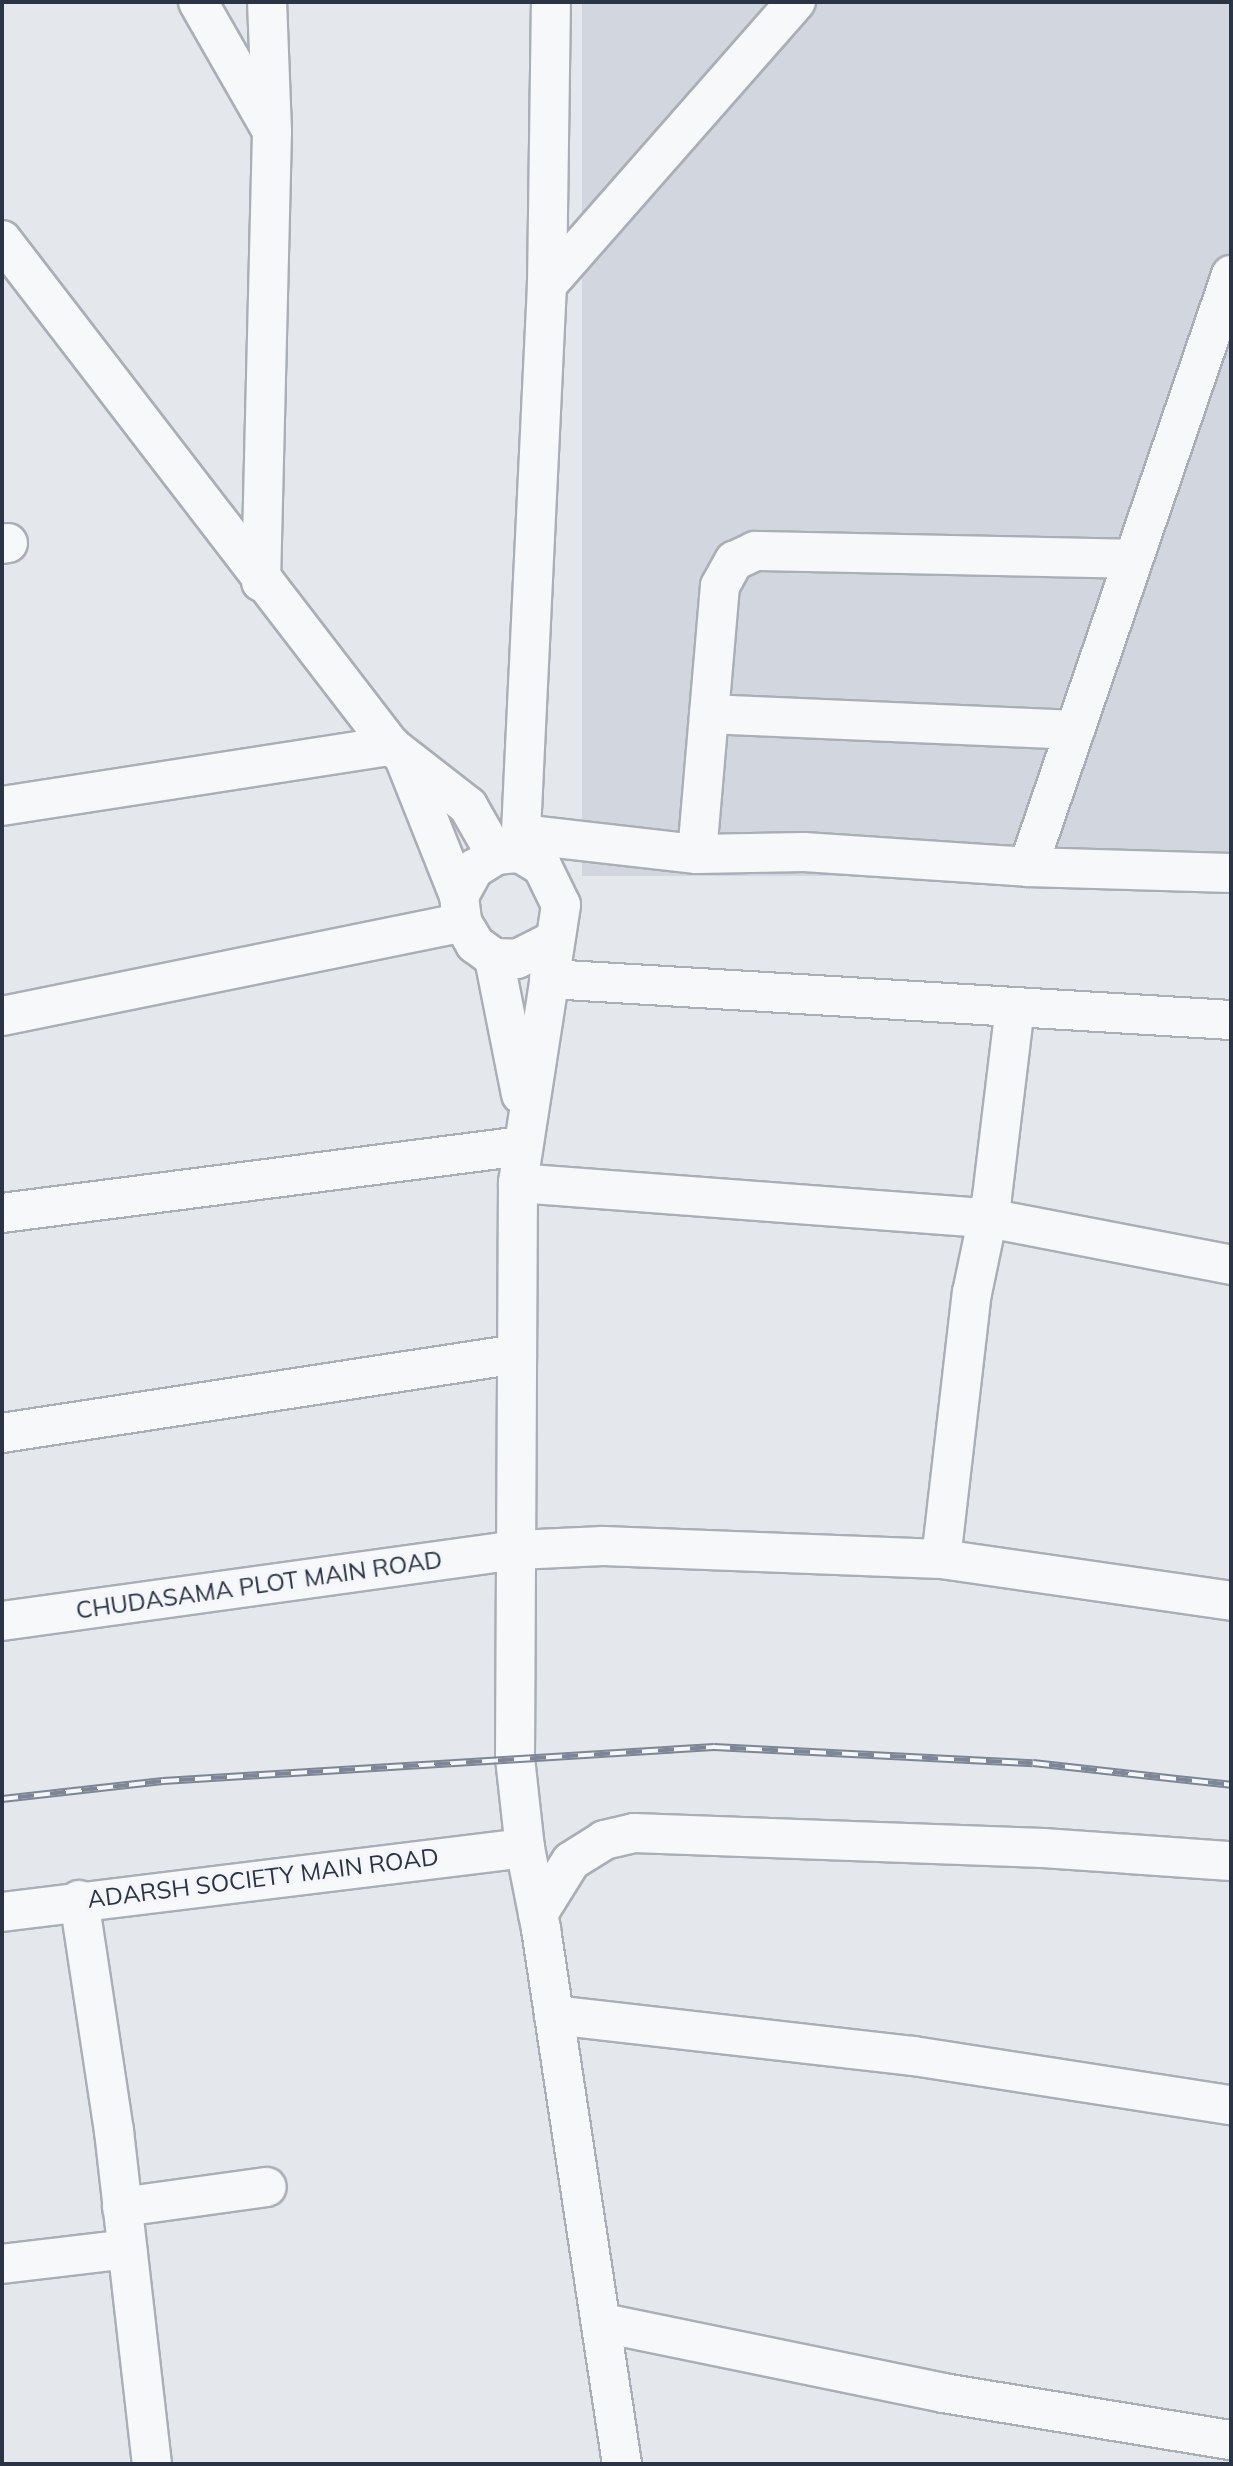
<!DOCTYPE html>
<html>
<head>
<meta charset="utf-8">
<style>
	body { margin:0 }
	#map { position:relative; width:1233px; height:2466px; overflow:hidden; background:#e4e7ec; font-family:Mulish,sans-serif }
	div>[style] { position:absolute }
	.built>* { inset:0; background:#d2d6de; transform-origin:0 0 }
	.roads { filter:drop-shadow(2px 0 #a9aeb7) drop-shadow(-2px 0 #a9aeb7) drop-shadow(0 2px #a9aeb7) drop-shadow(0 -2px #a9aeb7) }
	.minor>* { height:38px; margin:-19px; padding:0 19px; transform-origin:19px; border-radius:19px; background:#f7f8fa }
	.rail>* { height:8px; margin-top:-4px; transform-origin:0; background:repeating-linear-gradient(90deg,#f4f6f9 0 16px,#7d8696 0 32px); box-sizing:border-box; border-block:2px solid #7d8696 }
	span { translate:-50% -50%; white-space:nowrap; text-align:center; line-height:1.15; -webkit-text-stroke:7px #f4f6f9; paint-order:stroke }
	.street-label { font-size:24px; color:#2b3445 }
	.frame { position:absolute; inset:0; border:4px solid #2b3445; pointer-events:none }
</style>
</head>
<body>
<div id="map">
	<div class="built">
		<div style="left:582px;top:2px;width:649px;height:874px"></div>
	</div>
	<div class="roads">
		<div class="minor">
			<div style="left:198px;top:2px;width:143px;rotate:60.2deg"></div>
			<div style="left:2px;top:240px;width:638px;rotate:52.45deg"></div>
			<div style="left:391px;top:746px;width:98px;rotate:37.9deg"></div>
			<div style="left:468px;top:806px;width:56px;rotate:60.3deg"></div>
			<div style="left:547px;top:285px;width:377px;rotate:-48.7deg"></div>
			<div style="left:2px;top:544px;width:6px;rotate:-9deg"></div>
			<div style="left:261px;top:582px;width:451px;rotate:-88.6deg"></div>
			<div style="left:272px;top:131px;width:129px;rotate:-92.2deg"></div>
			<div style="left:709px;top:714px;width:366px;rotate:2.5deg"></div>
			<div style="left:405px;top:760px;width:146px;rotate:68.3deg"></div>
			<div style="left:459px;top:896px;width:26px;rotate:83deg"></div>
			<div style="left:462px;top:922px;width:26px;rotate:59deg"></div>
			<div style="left:475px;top:944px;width:24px;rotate:36deg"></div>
			<div style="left:494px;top:958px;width:23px;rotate:2deg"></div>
			<div style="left:517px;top:959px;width:40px;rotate:-26.6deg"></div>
			<div style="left:2px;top:806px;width:394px;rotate:-8.8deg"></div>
			<div style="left:521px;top:834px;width:177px;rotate:6.5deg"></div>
			<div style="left:697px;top:854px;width:107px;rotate:-1.1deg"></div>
			<div style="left:804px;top:852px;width:225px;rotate:3.8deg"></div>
			<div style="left:1028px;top:867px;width:203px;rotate:1.7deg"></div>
			<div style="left:520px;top:853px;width:569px;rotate:-87.28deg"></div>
			<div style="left:547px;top:285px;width:283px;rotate:-89.2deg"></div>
			<div style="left:697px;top:854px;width:269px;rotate:-85.1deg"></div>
			<div style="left:720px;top:586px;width:29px;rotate:-61deg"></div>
			<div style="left:734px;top:561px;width:23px;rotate:-25deg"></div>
			<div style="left:755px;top:551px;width:378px;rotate:1.2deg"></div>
			<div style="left:1028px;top:867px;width:626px;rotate:-71.07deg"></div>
			<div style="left:459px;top:896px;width:31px;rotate:-61deg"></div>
			<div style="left:474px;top:869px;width:26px;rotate:-32deg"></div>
			<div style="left:496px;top:855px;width:24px;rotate:-5deg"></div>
			<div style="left:520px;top:853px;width:26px;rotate:31deg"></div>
			<div style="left:542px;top:866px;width:43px;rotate:64deg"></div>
			<div style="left:561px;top:905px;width:281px;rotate:98.8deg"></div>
			<div style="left:518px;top:1183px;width:575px;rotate:90.3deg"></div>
			<div style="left:515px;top:1758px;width:91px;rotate:83.7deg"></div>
			<div style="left:525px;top:1848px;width:83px;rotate:78.8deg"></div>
			<div style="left:541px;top:1929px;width:541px;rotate:81.39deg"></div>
			<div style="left:494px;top:958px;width:139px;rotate:78.8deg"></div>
			<div style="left:549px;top:979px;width:683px;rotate:3.44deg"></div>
			<div style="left:2px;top:1016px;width:470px;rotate:-11.5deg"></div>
			<div style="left:518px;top:1183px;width:471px;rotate:4.3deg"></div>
			<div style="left:988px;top:1218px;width:248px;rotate:10.9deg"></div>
			<div style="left:2px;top:1213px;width:524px;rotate:-7.34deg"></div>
			<div style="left:2px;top:1433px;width:521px;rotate:-8.72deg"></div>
			<div style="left:941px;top:1559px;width:268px;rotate:-83.4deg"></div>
			<div style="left:972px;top:1293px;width:98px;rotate:-78.2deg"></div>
			<div style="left:992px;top:1197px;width:191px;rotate:-83.1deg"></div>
			<div style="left:2px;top:1621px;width:519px;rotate:-7.86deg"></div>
			<div style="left:516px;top:1550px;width:87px;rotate:-2.6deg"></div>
			<div style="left:603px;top:1546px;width:338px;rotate:2.2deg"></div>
			<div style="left:941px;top:1559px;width:293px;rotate:8.2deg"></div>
			<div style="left:79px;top:1900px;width:234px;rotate:81.4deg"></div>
			<div style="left:114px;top:2131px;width:335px;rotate:83.5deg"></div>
			<div style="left:2px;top:1912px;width:527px;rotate:-6.98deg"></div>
			<div style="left:538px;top:1914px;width:62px;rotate:-58.1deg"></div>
			<div style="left:571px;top:1861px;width:39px;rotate:-32deg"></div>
			<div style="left:604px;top:1840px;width:31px;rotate:-13deg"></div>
			<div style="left:634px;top:1833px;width:409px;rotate:2.1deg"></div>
			<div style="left:1043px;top:1848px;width:188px;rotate:4deg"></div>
			<div style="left:554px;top:2015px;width:361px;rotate:6.5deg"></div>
			<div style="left:913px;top:2056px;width:322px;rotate:8.8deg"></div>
			<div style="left:122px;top:2207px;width:146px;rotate:-7.9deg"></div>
			<div style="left:2px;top:2264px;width:126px;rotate:-6.8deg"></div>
			<div style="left:603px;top:2323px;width:347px;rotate:11.6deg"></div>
			<div style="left:943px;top:2393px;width:292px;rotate:9.3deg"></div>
		</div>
	</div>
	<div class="rail">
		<div style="left:2px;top:1799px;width:162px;rotate:-6.4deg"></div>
		<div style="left:163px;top:1781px;width:552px;rotate:-3.53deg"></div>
		<div style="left:714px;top:1747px;width:319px;rotate:2.9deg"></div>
		<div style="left:1033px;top:1763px;width:199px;rotate:6.3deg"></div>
	</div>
	<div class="street-label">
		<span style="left:259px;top:1585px;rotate:-8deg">CHUDASAMA PLOT MAIN ROAD</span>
		<span style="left:263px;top:1878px;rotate:-7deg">ADARSH SOCIETY MAIN ROAD</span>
	</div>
	<div class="frame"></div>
</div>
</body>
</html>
